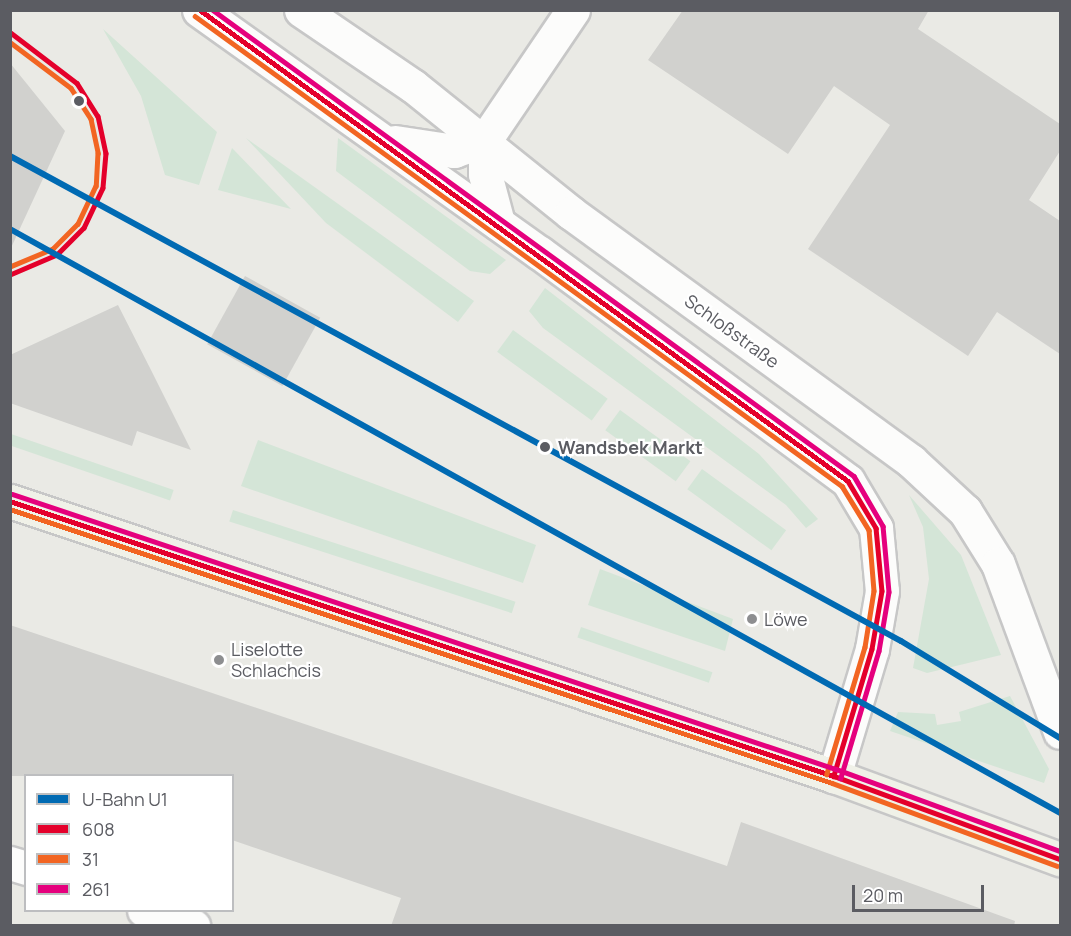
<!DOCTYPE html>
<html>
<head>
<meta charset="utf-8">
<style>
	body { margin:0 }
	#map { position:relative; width:1071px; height:936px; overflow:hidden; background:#eaeae5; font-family:Manrope,sans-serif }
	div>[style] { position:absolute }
	.green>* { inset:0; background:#d4e5d7; transform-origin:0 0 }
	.building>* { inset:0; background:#d1d1ce; transform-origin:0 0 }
	.roads { filter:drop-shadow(2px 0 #c7c7c7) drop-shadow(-2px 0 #c7c7c7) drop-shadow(0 2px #c7c7c7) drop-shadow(0 -2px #c7c7c7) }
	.street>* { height:33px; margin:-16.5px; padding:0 16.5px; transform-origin:16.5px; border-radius:16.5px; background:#fcfcfb }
	.secondary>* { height:33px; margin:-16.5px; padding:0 16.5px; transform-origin:16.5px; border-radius:16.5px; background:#fcfcfb }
	.primary>* { height:33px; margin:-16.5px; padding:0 16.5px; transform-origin:16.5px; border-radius:16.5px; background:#f0f1e8 }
	.bus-1>* { height:4.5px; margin:-2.25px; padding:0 2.25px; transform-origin:2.25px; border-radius:2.25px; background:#e4002b }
	.bus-2>* { height:4.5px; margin:-2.25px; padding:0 2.25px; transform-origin:2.25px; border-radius:2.25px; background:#f26522 }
	.bus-3>* { height:4.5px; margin:-2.25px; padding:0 2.25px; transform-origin:2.25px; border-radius:2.25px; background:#e5007d }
	.metro-1>* { height:6px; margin:-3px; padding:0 3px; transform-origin:3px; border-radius:3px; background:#006ab3 }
	.dots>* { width:16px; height:16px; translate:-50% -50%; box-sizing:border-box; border:3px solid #fff; border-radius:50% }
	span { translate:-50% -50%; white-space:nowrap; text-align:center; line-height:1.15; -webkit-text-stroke:4.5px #fff; paint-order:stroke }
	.street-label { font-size:18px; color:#5b5c62 }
	.stop-label { font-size:18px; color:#5b5c62; font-weight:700 }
	.left { translate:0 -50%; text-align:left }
	.poi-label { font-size:18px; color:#5b5c62 }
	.frame { position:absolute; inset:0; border:12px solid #5b5c62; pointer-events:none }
	.legend { position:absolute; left:24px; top:774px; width:210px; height:138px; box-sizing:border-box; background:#fff; border:2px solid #bdbec0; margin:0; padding:8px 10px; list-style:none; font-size:18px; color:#5b5c62 }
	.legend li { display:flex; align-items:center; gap:12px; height:30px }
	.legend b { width:30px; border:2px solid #bdbec0 }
	.scale { position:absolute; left:852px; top:885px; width:132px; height:27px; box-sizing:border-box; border:3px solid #5b5c62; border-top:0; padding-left:8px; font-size:18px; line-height:21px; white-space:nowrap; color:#5b5c62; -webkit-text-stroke:4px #fff; paint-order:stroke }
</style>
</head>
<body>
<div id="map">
	<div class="green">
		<div style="clip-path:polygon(103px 29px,217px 132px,199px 185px,165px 175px,141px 96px)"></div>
		<div style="clip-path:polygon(246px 138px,474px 301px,458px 322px,326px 223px)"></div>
		<div style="clip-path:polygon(338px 138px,506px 260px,490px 274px,470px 271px,336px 171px)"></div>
		<div style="clip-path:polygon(232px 148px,291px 209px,218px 190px)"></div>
		<div style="clip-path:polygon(545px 288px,759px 454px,818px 519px,806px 528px,786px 505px,543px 328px,529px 311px)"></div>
		<div style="left:513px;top:330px;width:117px;height:27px;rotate:36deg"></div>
		<div style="left:620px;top:410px;width:87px;height:25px;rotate:36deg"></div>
		<div style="left:11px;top:434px;width:172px;height:11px;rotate:19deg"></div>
		<div style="clip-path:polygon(258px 440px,536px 545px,523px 583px,241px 486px)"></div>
		<div style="left:702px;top:469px;width:104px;height:25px;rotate:36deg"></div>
		<div style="clip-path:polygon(909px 495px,961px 555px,1001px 655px,927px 673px,913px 668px,929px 579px,923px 527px)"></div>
		<div style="left:233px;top:510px;width:297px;height:12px;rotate:18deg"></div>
		<div style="clip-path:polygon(600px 569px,733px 619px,725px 651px,588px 605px)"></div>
		<div style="left:581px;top:627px;width:139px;height:11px;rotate:19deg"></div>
		<div style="clip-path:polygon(1010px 696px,1049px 769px,1044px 783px,890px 731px,898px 712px,935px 714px,937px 725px,961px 721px,959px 712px)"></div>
	</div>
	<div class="building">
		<div style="clip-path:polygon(683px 10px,929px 10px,918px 29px,1060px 124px,1060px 151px,1029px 200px,1060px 221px,1060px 354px,997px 312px,968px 356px,808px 249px,890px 125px,834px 86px,788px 154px,648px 60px)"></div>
		<div style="clip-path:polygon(10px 63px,65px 131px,10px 250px)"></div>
		<div style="left:245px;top:276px;width:86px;height:78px;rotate:29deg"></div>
		<div style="clip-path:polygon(118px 305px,151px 370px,191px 450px,137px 431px,132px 446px,10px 403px,10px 355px)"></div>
		<div style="clip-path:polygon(10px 625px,727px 866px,741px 822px,1015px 921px,1014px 926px,391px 926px,401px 898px,232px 840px,232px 776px,10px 776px)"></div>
	</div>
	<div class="roads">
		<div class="street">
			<div style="left:10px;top:863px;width:17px;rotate:17deg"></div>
			<div style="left:144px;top:910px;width:52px;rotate:18.1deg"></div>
		</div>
		<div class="secondary">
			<div style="left:199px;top:10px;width:419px;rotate:35.5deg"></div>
			<div style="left:540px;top:253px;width:383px;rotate:36.5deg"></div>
			<div style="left:848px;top:481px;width:55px;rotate:59.2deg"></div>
			<div style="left:876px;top:528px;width:63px;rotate:84.6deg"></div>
			<div style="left:882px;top:591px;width:59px;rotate:99.8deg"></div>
			<div style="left:872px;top:649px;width:133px;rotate:106.7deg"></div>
			<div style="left:301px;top:10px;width:135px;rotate:34.2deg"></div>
			<div style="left:413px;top:86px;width:203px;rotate:38.8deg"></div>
			<div style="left:571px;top:213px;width:421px;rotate:36.1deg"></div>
			<div style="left:911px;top:461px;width:74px;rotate:42.8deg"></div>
			<div style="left:965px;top:511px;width:62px;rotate:58.1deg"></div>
			<div style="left:998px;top:564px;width:179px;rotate:69.7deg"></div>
			<div style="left:485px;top:140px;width:34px;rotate:90deg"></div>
			<div style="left:485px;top:174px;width:51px;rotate:75.1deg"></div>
			<div style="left:395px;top:142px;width:60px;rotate:8.7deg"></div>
			<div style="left:454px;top:151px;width:33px;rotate:-20deg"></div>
			<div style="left:485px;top:140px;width:157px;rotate:-55.9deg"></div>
		</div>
		<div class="primary">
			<div style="left:10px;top:501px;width:869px;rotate:18.46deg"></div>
			<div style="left:834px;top:776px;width:241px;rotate:20.2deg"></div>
		</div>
	</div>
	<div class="bus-1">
		<div style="left:200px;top:10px;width:801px;rotate:36.01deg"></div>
		<div style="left:848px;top:481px;width:55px;rotate:59.2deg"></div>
		<div style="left:876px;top:528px;width:63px;rotate:84.6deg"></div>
		<div style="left:882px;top:591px;width:59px;rotate:99.8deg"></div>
		<div style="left:872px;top:649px;width:133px;rotate:106.7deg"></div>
		<div style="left:10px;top:32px;width:84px;rotate:37.3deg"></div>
		<div style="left:77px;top:83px;width:39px;rotate:58deg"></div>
		<div style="left:98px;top:116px;width:38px;rotate:78deg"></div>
		<div style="left:106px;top:153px;width:35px;rotate:95deg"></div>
		<div style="left:103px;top:188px;width:44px;rotate:115.4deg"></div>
		<div style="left:84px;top:228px;width:38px;rotate:135deg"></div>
		<div style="left:57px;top:255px;width:51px;rotate:156.9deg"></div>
		<div style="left:10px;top:501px;width:869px;rotate:18.46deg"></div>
		<div style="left:834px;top:776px;width:241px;rotate:20.2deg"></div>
	</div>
	<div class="bus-2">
		<div style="left:195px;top:16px;width:800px;rotate:36deg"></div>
		<div style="left:842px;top:486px;width:52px;rotate:58.5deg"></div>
		<div style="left:869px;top:530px;width:61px;rotate:85.3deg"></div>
		<div style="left:874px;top:591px;width:57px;rotate:99.1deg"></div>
		<div style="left:865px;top:647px;width:133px;rotate:106.7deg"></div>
		<div style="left:10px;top:42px;width:76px;rotate:37deg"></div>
		<div style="left:71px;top:88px;width:37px;rotate:57deg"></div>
		<div style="left:91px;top:119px;width:35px;rotate:78deg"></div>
		<div style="left:98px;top:153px;width:33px;rotate:93deg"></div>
		<div style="left:96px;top:186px;width:42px;rotate:115.3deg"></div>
		<div style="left:78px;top:224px;width:35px;rotate:135deg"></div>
		<div style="left:53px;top:249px;width:47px;rotate:157.3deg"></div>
		<div style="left:10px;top:509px;width:866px;rotate:18.43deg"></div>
		<div style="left:832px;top:783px;width:240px;rotate:20.2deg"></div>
	</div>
	<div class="bus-3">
		<div style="left:213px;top:10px;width:792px;rotate:36.02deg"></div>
		<div style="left:854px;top:476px;width:58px;rotate:59.9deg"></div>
		<div style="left:883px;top:526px;width:66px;rotate:84.8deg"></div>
		<div style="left:889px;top:592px;width:60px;rotate:99.6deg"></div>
		<div style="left:879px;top:651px;width:133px;rotate:106.7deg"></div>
		<div style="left:12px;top:494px;width:869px;rotate:18.46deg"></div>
		<div style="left:836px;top:769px;width:239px;rotate:20.1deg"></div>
	</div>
	<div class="metro-1">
		<div style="left:10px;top:156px;width:1014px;rotate:28.56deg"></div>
		<div style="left:901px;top:641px;width:186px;rotate:31.4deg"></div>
		<div style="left:10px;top:229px;width:1201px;rotate:29.08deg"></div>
	</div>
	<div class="dots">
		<div style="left:79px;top:101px;background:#5b5c62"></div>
		<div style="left:545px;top:447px;background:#5b5c62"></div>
		<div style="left:752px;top:619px;background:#8d8e90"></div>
		<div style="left:219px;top:660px;background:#8d8e90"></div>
	</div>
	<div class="street-label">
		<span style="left:732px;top:331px;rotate:36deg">Schloßstraße</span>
	</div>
	<div class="stop-label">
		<span class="left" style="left:558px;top:447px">Wandsbek Markt</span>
	</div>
	<div class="poi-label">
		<span class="left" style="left:764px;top:619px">Löwe</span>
		<span class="left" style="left:231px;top:660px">Liselotte<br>Schlachcis</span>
	</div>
	<div class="frame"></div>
	<ul class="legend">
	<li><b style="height:8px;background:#006ab3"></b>U-Bahn U1</li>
	<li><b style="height:8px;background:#e4002b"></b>608</li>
	<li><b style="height:8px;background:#f26522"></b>31</li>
	<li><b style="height:8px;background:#e5007d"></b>261</li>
	</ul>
	<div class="scale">20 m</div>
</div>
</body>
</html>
